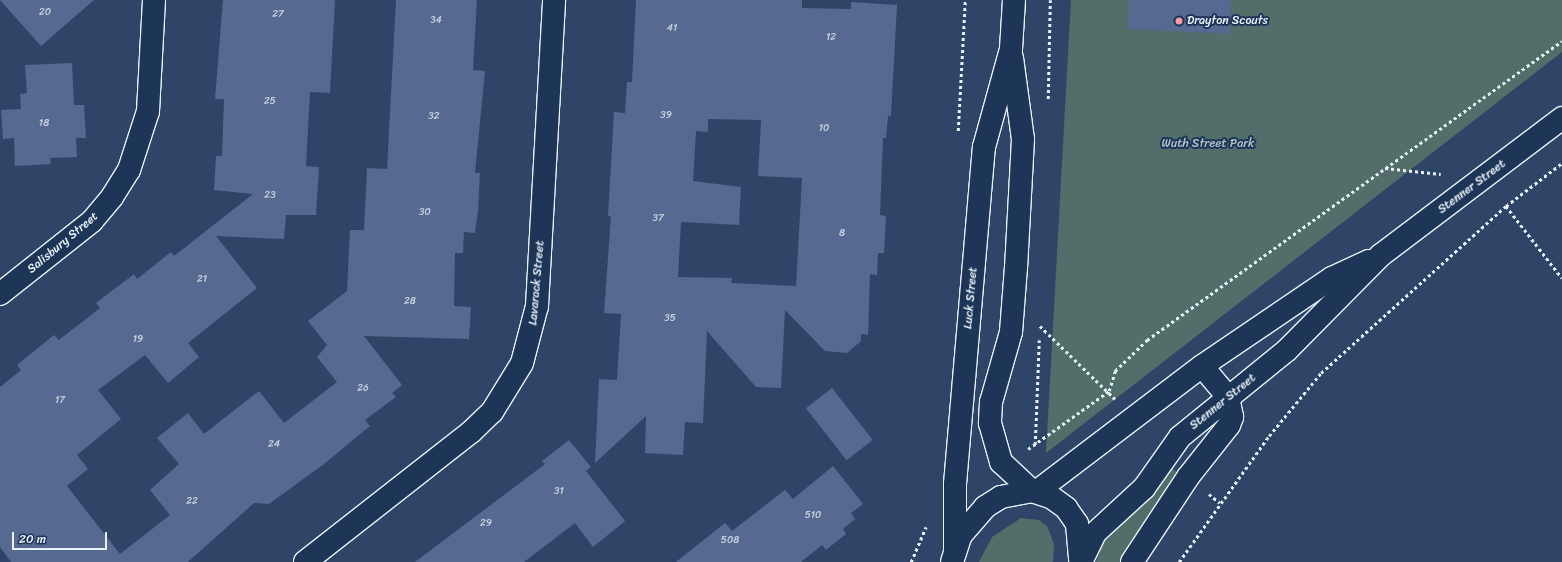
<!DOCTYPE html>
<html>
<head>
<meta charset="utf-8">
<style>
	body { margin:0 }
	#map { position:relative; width:1562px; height:562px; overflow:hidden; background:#2e4568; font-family:Sriracha,sans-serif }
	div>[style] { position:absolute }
	.green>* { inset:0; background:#526e6b }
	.building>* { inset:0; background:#566991; transform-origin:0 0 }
	.path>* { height:2.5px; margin-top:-1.25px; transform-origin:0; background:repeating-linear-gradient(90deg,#e8f1f8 0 3px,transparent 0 6px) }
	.roads { filter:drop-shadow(1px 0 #e8f1f8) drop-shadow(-1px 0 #e8f1f8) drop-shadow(0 1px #e8f1f8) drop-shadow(0 -1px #e8f1f8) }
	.minor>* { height:22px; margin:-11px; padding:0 11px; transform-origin:11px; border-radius:11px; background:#1d3557 }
	.major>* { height:22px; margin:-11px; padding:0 11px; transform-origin:11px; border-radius:11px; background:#1d3557 }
	.dots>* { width:11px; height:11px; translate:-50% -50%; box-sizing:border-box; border:2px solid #1d3557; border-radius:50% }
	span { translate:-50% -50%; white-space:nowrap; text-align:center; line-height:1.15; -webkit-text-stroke:4px #1d3557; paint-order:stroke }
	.number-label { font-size:10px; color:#c4cfde }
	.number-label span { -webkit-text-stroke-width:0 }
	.poi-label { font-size:12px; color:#e8f1f8 }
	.left { translate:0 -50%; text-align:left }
	.park-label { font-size:12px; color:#b4c3c7 }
	.street-label { font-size:12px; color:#e8f1f8 }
	.scale { position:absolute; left:12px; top:532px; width:95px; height:18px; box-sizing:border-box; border:2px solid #e8f1f8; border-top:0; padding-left:5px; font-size:12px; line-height:14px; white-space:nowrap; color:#e8f1f8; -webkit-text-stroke:3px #1d3557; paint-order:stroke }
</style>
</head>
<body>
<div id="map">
	<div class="green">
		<div style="clip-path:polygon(1071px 0,1562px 0,1562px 52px,1046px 453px)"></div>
		<div style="clip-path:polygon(1169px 466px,1178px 473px,1121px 562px,1096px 562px,1103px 539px)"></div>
		<div style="clip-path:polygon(1021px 518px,1039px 520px,1047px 526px,1054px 544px,1053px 562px,979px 562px,992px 537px)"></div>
	</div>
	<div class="building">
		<div style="clip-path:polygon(0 0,94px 0,41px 46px)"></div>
		<div style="clip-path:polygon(223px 0,335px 0,330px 93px,310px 92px,306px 166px,319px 167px,316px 215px,286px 215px,284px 239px,216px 236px,257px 288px,188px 343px,199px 357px,168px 383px,145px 355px,98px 390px,121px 419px,77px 455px,88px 469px,67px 486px,120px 554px,170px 515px,150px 490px,179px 464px,157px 438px,188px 413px,204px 434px,259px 391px,284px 423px,337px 382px,317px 357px,327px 345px,308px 321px,347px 291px,350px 230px,364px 230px,367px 168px,387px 169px,396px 0,477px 0,473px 70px,485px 71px,475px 173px,480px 173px,478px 211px,475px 233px,464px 232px,463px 253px,455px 253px,454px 306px,471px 307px,469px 339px,364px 336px,402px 385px,392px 393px,396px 397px,365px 420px,370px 426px,324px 464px,269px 504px,254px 503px,188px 562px,11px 562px,0 547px,0 387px,21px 370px,17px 365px,54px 335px,59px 340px,100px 308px,96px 303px,134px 274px,137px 279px,171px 252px,174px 256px,253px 194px,214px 190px,216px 156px,222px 156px,224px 99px,215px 99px)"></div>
		<div style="clip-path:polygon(evenodd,636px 0,802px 0,802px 8px,851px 9px,851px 2px,897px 5px,891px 116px,888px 116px,886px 138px,883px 138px,880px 215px,886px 216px,884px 253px,878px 253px,877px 275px,870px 274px,868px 335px,861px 334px,861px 341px,847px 353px,825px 351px,785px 310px,781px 388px,756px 387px,707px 331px,703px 423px,685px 422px,683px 455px,645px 453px,646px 416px,595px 463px,599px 379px,617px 380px,621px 314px,604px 313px,611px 216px,608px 216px,614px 112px,625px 113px,627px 82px,632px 82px,636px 0,708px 119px,761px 120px,758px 176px,802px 178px,796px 286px,731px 283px,732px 278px,678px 277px,681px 222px,739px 225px,741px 187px,693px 181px,696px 131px,708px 132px,708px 119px)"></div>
		<div style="clip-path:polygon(1129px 0,1231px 0,1230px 34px,1128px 29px)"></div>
		<div style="clip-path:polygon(72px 63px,74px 105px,84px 105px,86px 138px,76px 138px,77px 157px,50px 158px,51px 164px,15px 166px,14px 138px,3px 139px,1px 110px,21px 109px,20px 94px,27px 93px,25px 65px)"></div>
		<div style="left:832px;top:388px;width:66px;height:33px;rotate:52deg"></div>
		<div style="clip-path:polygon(569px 440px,591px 467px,586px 471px,625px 521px,593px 547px,575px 523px,524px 562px,415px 562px,545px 464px,542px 461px)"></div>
		<div style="clip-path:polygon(833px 466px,863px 504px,851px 513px,855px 519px,843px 529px,846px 534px,826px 550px,822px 545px,801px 562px,676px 562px,725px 523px,732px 531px,785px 490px,793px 499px)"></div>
	</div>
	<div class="path">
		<div style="left:1048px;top:99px;width:99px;rotate:-88.8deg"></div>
		<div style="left:958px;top:131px;width:131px;rotate:-86.9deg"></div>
		<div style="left:1385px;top:168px;width:56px;rotate:6.1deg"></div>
		<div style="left:1506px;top:206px;width:91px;rotate:52.1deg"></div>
		<div style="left:1040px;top:326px;width:105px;rotate:44.2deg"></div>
		<div style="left:1035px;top:445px;width:105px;rotate:-87.8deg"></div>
		<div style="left:1028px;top:449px;width:100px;rotate:-35.6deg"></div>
		<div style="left:1109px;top:391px;width:21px;rotate:-73deg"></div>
		<div style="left:1115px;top:371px;width:45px;rotate:-44.1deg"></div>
		<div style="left:1147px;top:340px;width:511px;rotate:-35.77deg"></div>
		<div style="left:1209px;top:494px;width:14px;rotate:39deg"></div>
		<div style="left:911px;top:562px;width:38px;rotate:-67deg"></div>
		<div style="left:1179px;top:562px;width:155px;rotate:-54.5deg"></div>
		<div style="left:1269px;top:436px;width:82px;rotate:-50.5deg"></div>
		<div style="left:1321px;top:373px;width:249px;rotate:-42.1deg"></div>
		<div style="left:1506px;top:206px;width:71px;rotate:-37.5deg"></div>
	</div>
	<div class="roads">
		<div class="minor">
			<div style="left:1012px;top:58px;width:82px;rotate:82.3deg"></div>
			<div style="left:1023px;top:139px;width:128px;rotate:93.1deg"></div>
			<div style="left:1016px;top:267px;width:65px;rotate:94.4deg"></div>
			<div style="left:1011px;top:332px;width:73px;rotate:105.9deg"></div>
			<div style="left:991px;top:402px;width:21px;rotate:93deg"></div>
			<div style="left:990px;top:423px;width:41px;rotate:74.2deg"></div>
			<div style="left:1001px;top:462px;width:42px;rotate:43.1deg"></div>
			<div style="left:0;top:294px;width:117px;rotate:-38.4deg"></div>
			<div style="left:92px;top:221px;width:31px;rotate:-50deg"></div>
			<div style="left:112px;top:197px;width:32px;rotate:-58deg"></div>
			<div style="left:129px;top:170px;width:62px;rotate:-72.1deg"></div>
			<div style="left:148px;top:111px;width:111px;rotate:-86.9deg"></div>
			<div style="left:955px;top:551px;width:67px;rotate:-90deg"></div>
			<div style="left:955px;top:484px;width:338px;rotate:-85.1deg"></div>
			<div style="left:984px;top:147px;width:102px;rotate:-74.6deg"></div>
			<div style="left:1011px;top:49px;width:49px;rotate:-86.5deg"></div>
			<div style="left:305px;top:562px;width:211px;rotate:-38.1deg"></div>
			<div style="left:471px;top:432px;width:29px;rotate:-44deg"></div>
			<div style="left:492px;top:412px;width:57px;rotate:-58.5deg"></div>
			<div style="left:522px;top:363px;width:59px;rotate:-75.3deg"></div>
			<div style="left:537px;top:306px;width:306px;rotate:-86.8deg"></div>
			<div style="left:1132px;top:562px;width:102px;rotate:-56.6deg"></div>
			<div style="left:1188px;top:477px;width:66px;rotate:-51.7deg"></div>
			<div style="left:1229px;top:425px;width:9px;rotate:-69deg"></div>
			<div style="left:1232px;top:417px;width:20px;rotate:-101deg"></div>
			<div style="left:1228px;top:397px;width:40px;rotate:-130deg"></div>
		</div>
		<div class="major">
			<div style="left:1036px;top:492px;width:208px;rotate:-37.2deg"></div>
			<div style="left:1202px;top:366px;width:157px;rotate:-34.1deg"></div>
			<div style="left:1332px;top:278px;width:40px;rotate:-25deg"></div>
			<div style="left:952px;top:562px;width:28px;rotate:-72deg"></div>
			<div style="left:961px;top:535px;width:37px;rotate:-49deg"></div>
			<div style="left:985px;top:507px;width:19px;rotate:-32deg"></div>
			<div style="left:1001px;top:497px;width:32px;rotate:-11deg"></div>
			<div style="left:1032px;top:491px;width:20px;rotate:18deg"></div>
			<div style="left:1051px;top:497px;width:19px;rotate:36deg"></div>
			<div style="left:1066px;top:508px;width:19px;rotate:55deg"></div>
			<div style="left:1077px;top:524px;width:38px;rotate:85deg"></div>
			<div style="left:1081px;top:562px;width:32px;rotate:-64deg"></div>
			<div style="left:1095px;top:533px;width:67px;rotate:-42.6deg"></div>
			<div style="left:1144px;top:488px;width:62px;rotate:-54.8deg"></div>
			<div style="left:1180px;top:437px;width:138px;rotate:-39.1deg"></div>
			<div style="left:1287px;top:350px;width:134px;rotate:-45.3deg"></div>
			<div style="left:1381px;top:255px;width:227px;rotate:-37.1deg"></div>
		</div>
	</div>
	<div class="dots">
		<div style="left:1179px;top:21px;background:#ff9aa2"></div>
	</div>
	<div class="number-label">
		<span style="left:45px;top:13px">20</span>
		<span style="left:278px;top:15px">27</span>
		<span style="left:436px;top:21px">34</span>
		<span style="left:672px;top:29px">41</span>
		<span style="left:831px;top:38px">12</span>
		<span style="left:270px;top:102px">25</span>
		<span style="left:666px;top:116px">39</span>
		<span style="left:434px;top:117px">32</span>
		<span style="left:44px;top:124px">18</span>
		<span style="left:824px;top:129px">10</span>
		<span style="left:270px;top:196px">23</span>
		<span style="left:425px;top:213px">30</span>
		<span style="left:658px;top:219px">37</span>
		<span style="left:842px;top:234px">8</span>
		<span style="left:202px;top:280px">21</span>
		<span style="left:410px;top:302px">28</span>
		<span style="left:670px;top:319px">35</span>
		<span style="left:138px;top:340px">19</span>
		<span style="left:363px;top:389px">26</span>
		<span style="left:60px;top:401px">17</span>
		<span style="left:274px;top:445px">24</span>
		<span style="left:559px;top:492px">31</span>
		<span style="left:192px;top:502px">22</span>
		<span style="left:813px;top:516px">510</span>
		<span style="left:486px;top:524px">29</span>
		<span style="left:730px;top:541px">508</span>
	</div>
	<div class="poi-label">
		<span class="left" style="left:1187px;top:21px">Drayton Scouts</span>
	</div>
	<div class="park-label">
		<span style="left:1208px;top:144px">Wuth Street Park</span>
	</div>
	<div class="street-label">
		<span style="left:1472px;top:187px;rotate:-37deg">Stenner Street</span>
		<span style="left:63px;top:243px;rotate:-40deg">Salisbury Street</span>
		<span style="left:537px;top:283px;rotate:-85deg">Lavarack Street</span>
		<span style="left:971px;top:298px;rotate:-85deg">Luck Street</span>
		<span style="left:1223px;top:402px;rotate:-39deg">Stenner Street</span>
	</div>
	<div class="scale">20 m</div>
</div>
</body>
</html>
